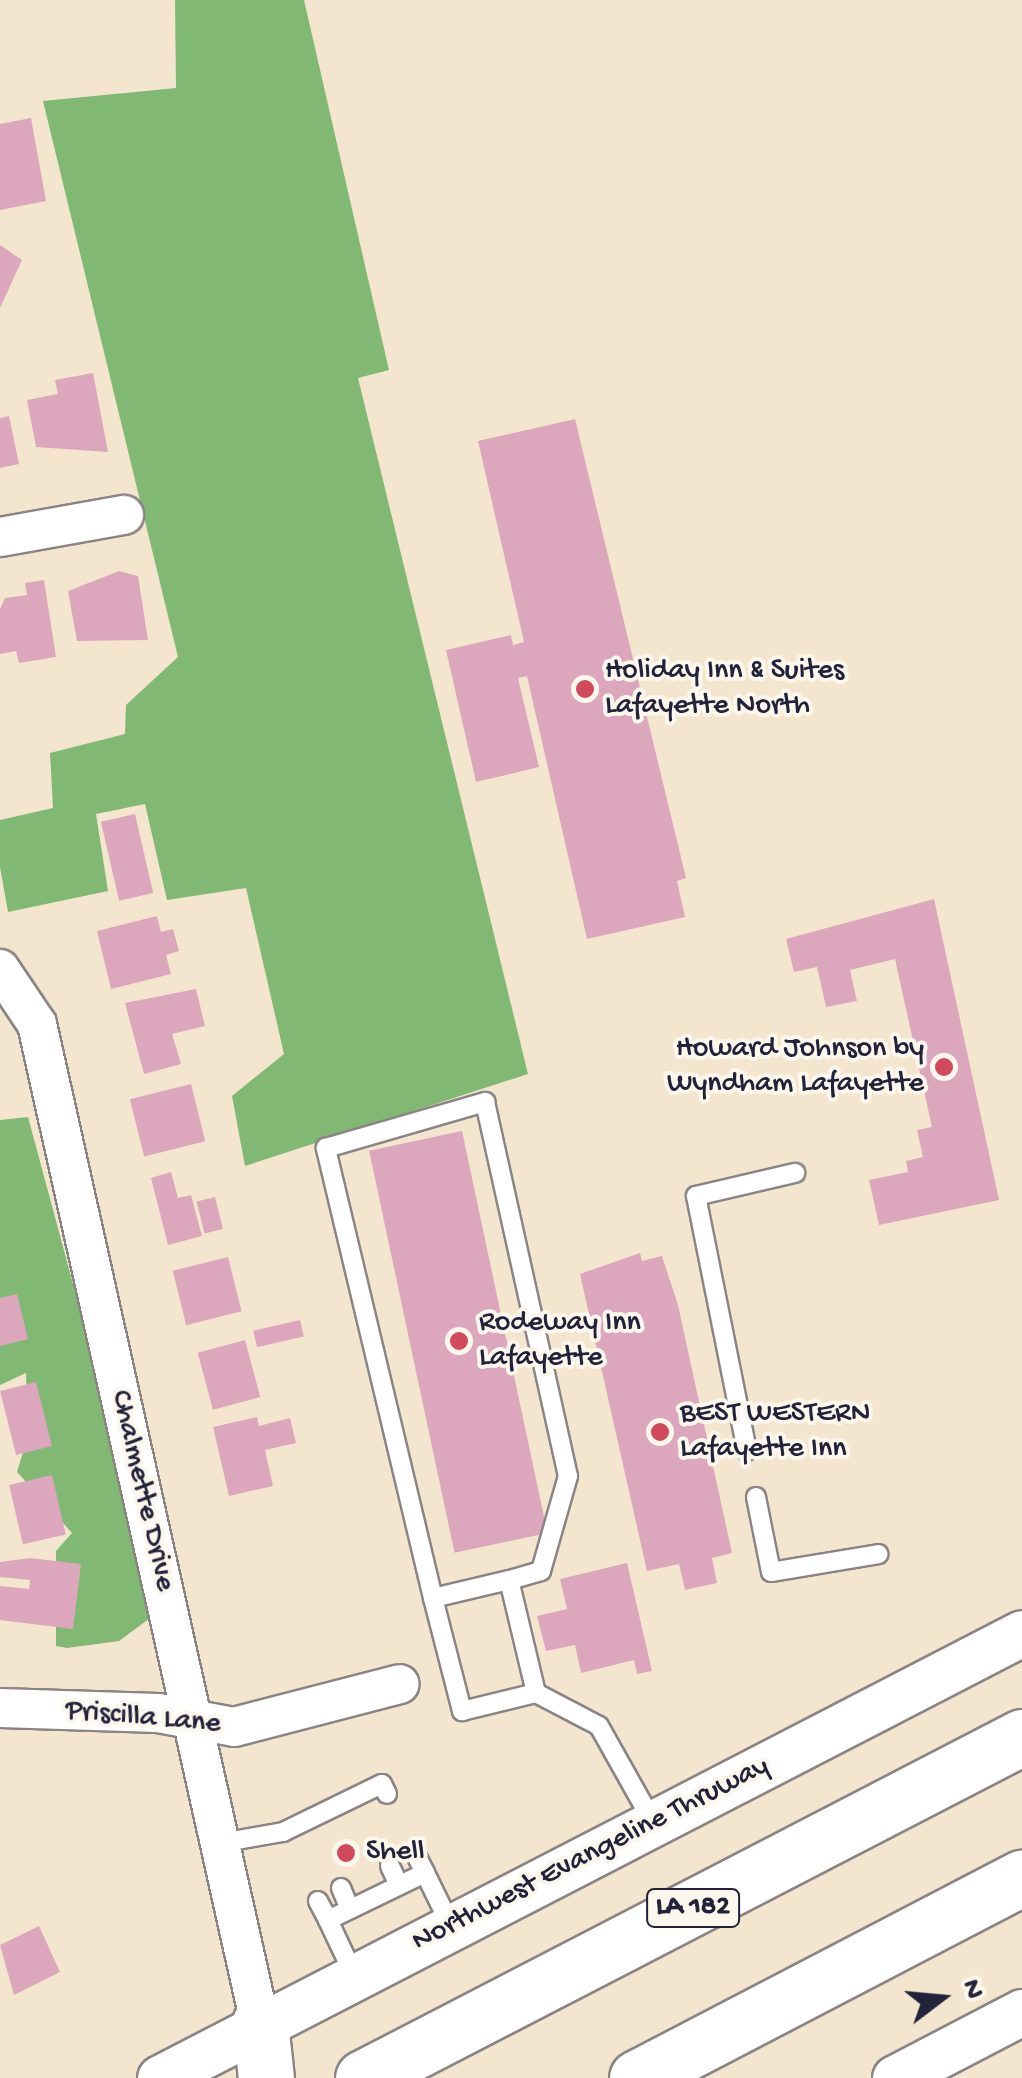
<!DOCTYPE html>
<html>
<head>
<meta charset="utf-8">
<style>
	body { margin:0 }
	#map { position:relative; width:1022px; height:2078px; overflow:hidden; background:#f4e6ce; font-family:"Gochi Hand",sans-serif }
	div>[style] { position:absolute }
	.forest>* { inset:0; background:#81b874 }
	.building>* { inset:0; background:#dca7bd; transform-origin:0 0 }
	.roads { filter:drop-shadow(2px 0 #8b8484) drop-shadow(-2px 0 #8b8484) drop-shadow(0 2px #8b8484) drop-shadow(0 -2px #8b8484) }
	.service>* { height:18px; margin:-9px; padding:0 9px; transform-origin:9px; border-radius:9px; background:#fff }
	.minor>* { height:38px; margin:-19px; padding:0 19px; transform-origin:19px; border-radius:19px; background:#fff }
	.tertiary>* { height:45px; margin:-22.5px; padding:0 22.5px; transform-origin:22.5px; border-radius:22.5px; background:#fff }
	.trunk>* { height:55px; margin:-27.5px; padding:0 27.5px; transform-origin:27.5px; border-radius:27.5px; background:#fff }
	.motorway>* { height:55px; margin:-27.5px; padding:0 27.5px; transform-origin:27.5px; border-radius:27.5px; background:#fff }
	.dots>* { width:28px; height:28px; translate:-50% -50%; box-sizing:border-box; border:5px solid #fbf7ec; border-radius:50% }
	span { translate:-50% -50%; white-space:nowrap; text-align:center; line-height:1.15; -webkit-text-stroke:8px #fbf7ec; paint-order:stroke }
	.shield-label span { padding:2px 8px; background:#fbf7ec; border:2px solid; border-radius:8px; -webkit-text-stroke-width:0 }
	.shield-label { font-size:28px; color:#22223b; font-weight:700 }
	.poi-label { font-size:30px; color:#22223b }
	.left { translate:0 -50%; text-align:left }
	.right { translate:-100% -50%; text-align:right }
	.street-label { font-size:30px; color:#22223b }
	.north { position:absolute; left:892px; top:1948px; width:100px; height:100px; -webkit-text-stroke:8px #fbf7ec; paint-order:stroke; rotate:74deg; font-size:28px; font-weight:700; line-height:40px; text-align:center; color:#22223b }
	.north::after { content:''; display:block; margin:auto; width:35px; height:45px; background:#22223b; clip-path:polygon(50% 0,100% 100%,50% 72%,0 100%) }
</style>
</head>
<body>
<div id="map">
	<div class="forest">
		<div style="clip-path:polygon(175px 0,304px 0,389px 370px,358px 378px,528px 1074px,245px 1166px,232px 1096px,284px 1054px,246px 888px,167px 900px,145px 804px,96px 814px,108px 891px,8px 912px,0 867px,0 820px,53px 808px,50px 753px,125px 734px,126px 705px,178px 657px,43px 101px,176px 88px)"></div>
		<div style="clip-path:polygon(28px 1117px,161px 1610px,119px 1641px,67px 1648px,56px 1646px,56px 1551px,72px 1533px,17px 1472px,28px 1436px,26px 1373px,0 1385px,0 1120px)"></div>
	</div>
	<div class="building">
		<div style="clip-path:polygon(31px 118px,46px 201px,0 210px,0 124px)"></div>
		<div style="clip-path:polygon(0 245px,22px 260px,0 308px)"></div>
		<div style="clip-path:polygon(93px 373px,108px 452px,36px 447px,27px 400px,58px 394px,55px 380px)"></div>
		<div style="clip-path:polygon(9px 416px,19px 464px,0 468px,0 418px)"></div>
		<div style="clip-path:polygon(575px 419px,686px 878px,677px 881px,685px 917px,587px 939px,527px 676px,518px 678px,539px 767px,476px 782px,446px 650px,511px 635px,513px 645px,524px 642px,478px 441px)"></div>
		<div style="clip-path:polygon(119px 571px,138px 576px,148px 640px,77px 641px,68px 591px)"></div>
		<div style="clip-path:polygon(44px 580px,56px 657px,19px 663px,16px 651px,0 654px,0 609px,5px 598px,27px 595px,25px 583px)"></div>
		<div style="left:135px;top:814px;width:81px;height:35px;rotate:77deg"></div>
		<div style="clip-path:polygon(934px 899px,999px 1200px,879px 1225px,869px 1180px,908px 1172px,906px 1161px,923px 1157px,917px 1130px,932px 1127px,895px 959px,850px 970px,857px 1001px,826px 1007px,817px 967px,794px 972px,786px 939px)"></div>
		<div style="clip-path:polygon(157px 916px,161px 932px,173px 929px,179px 951px,166px 955px,171px 974px,111px 989px,97px 931px)"></div>
		<div style="clip-path:polygon(196px 989px,205px 1026px,172px 1034px,181px 1064px,144px 1074px,125px 1003px)"></div>
		<div style="left:191px;top:1084px;width:59px;height:63px;rotate:76deg"></div>
		<div style="left:462px;top:1131px;width:411px;height:95px;rotate:78deg"></div>
		<div style="clip-path:polygon(171px 1172px,178px 1198px,191px 1195px,202px 1236px,168px 1245px,151px 1178px)"></div>
		<div style="left:215px;top:1197px;width:33px;height:19px;rotate:76deg"></div>
		<div style="clip-path:polygon(640px 1253px,642px 1261px,662px 1256px,678px 1305px,732px 1553px,712px 1558px,717px 1583px,685px 1590px,679px 1564px,647px 1571px,580px 1274px)"></div>
		<div style="left:228px;top:1257px;width:56px;height:57px;rotate:76deg"></div>
		<div style="clip-path:polygon(17px 1294px,28px 1339px,0 1346px,0 1298px)"></div>
		<div style="left:300px;top:1320px;width:17px;height:48px;rotate:77deg"></div>
		<div style="left:245px;top:1340px;width:59px;height:49px;rotate:75deg"></div>
		<div style="left:36px;top:1382px;width:66px;height:37px;rotate:76deg"></div>
		<div style="clip-path:polygon(257px 1417px,259px 1426px,290px 1418px,296px 1443px,265px 1450px,273px 1486px,229px 1496px,213px 1427px)"></div>
		<div style="left:52px;top:1475px;width:61px;height:44px;rotate:77deg"></div>
		<div style="clip-path:polygon(30px 1558px,81px 1564px,73px 1629px,0 1620px,0 1586px,29px 1589px,30px 1580px,0 1577px,0 1562px)"></div>
		<div style="clip-path:polygon(627px 1563px,652px 1671px,637px 1674px,634px 1660px,581px 1673px,575px 1645px,546px 1651px,537px 1616px,567px 1609px,560px 1579px)"></div>
		<div style="clip-path:polygon(39px 1926px,60px 1972px,14px 1995px,0 1945px)"></div>
	</div>
	<div class="roads">
		<div class="service">
			<div style="left:747px;top:1451px;width:260px;rotate:-101.3deg"></div>
			<div style="left:696px;top:1196px;width:102px;rotate:-13.1deg"></div>
			<div style="left:756px;top:1497px;width:76px;rotate:78.7deg"></div>
			<div style="left:771px;top:1572px;width:109px;rotate:-9.5deg"></div>
			<div style="left:433px;top:1598px;width:463px;rotate:-103.4deg"></div>
			<div style="left:326px;top:1148px;width:166px;rotate:-16.1deg"></div>
			<div style="left:485px;top:1102px;width:383px;rotate:77.5deg"></div>
			<div style="left:568px;top:1476px;width:99px;rotate:105.9deg"></div>
			<div style="left:541px;top:1571px;width:33px;rotate:164deg"></div>
			<div style="left:536px;top:1693px;width:116px;rotate:-103.4deg"></div>
			<div style="left:509px;top:1580px;width:78px;rotate:166.7deg"></div>
			<div style="left:433px;top:1598px;width:117px;rotate:75.6deg"></div>
			<div style="left:462px;top:1711px;width:76px;rotate:-13.7deg"></div>
			<div style="left:536px;top:1693px;width:71px;rotate:27.6deg"></div>
			<div style="left:599px;top:1726px;width:112px;rotate:60.7deg"></div>
			<div style="left:220px;top:1843px;width:64px;rotate:-9.9deg"></div>
			<div style="left:283px;top:1832px;width:110px;rotate:-25.9deg"></div>
			<div style="left:382px;top:1784px;width:11px;rotate:63deg"></div>
			<div style="left:415px;top:1853px;width:22px;rotate:63deg"></div>
			<div style="left:390px;top:1866px;width:21px;rotate:65deg"></div>
			<div style="left:341px;top:1888px;width:23px;rotate:67deg"></div>
			<div style="left:318px;top:1901px;width:21px;rotate:62deg"></div>
			<div style="left:354px;top:1975px;width:61px;rotate:-115.3deg"></div>
			<div style="left:328px;top:1920px;width:108px;rotate:-25.9deg"></div>
			<div style="left:425px;top:1873px;width:59px;rotate:63.9deg"></div>
		</div>
		<div class="minor">
			<div style="left:0;top:537px;width:126px;rotate:-10.1deg"></div>
			<div style="left:0;top:969px;width:66px;rotate:56.1deg"></div>
			<div style="left:37px;top:1024px;width:1024px;rotate:77.42deg"></div>
			<div style="left:0;top:1708px;width:158px;rotate:1.8deg"></div>
			<div style="left:158px;top:1713px;width:77px;rotate:10.4deg"></div>
			<div style="left:234px;top:1727px;width:171px;rotate:-14.5deg"></div>
		</div>
		<div class="tertiary">
			<div style="left:160px;top:2078px;width:970px;rotate:-27.3deg"></div>
			<div style="left:895px;top:2078px;width:143px;rotate:-27.5deg"></div>
		</div>
		<div class="trunk">
			<div style="left:260px;top:2023px;width:55px;rotate:83.8deg"></div>
		</div>
		<div class="motorway">
			<div style="left:363px;top:2078px;width:742px;rotate:-27.36deg"></div>
			<div style="left:637px;top:2078px;width:434px;rotate:-27.5deg"></div>
		</div>
	</div>
	<div class="dots">
		<div style="left:585px;top:689px;background:#d1495b"></div>
		<div style="left:944px;top:1067px;background:#d1495b"></div>
		<div style="left:459px;top:1341px;background:#d1495b"></div>
		<div style="left:660px;top:1432px;background:#d1495b"></div>
		<div style="left:346px;top:1853px;background:#d1495b"></div>
	</div>
	<div class="shield-label">
		<span style="left:693px;top:1908px">LA 182</span>
	</div>
	<div class="poi-label">
		<span class="left" style="left:605px;top:689px">Holiday Inn &amp; Suites<br>Lafayette North</span>
		<span class="right" style="left:924px;top:1067px">Howard Johnson by<br>Wyndham Lafayette</span>
		<span class="left" style="left:479px;top:1341px">Rodeway Inn<br>Lafayette</span>
		<span class="left" style="left:680px;top:1432px">BEST WESTERN<br>Lafayette Inn</span>
		<span class="left" style="left:366px;top:1853px">Shell</span>
	</div>
	<div class="street-label">
		<span style="left:141px;top:1491px;rotate:77deg">Chalmette Drive</span>
		<span style="left:143px;top:1719px;rotate:5deg">Priscilla Lane</span>
		<span style="left:591px;top:1855px;rotate:-27deg">Northwest Evangeline Thruway</span>
	</div>
	<div class="north">N</div>
</div>
</body>
</html>
